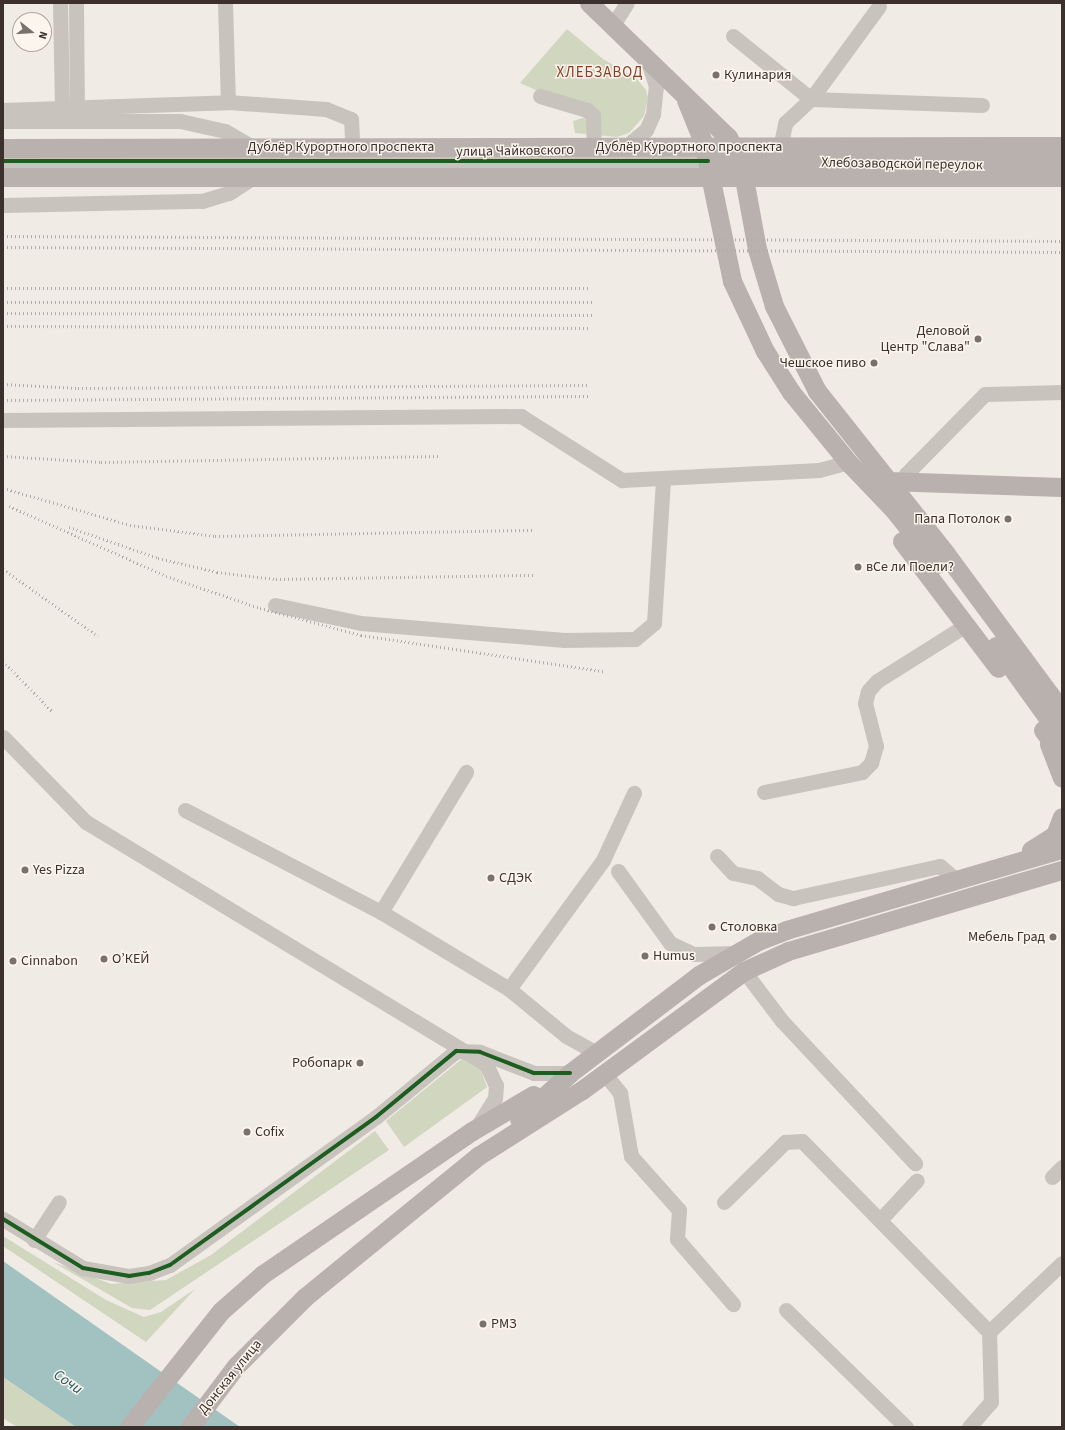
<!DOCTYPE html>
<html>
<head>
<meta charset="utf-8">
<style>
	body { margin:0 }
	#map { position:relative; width:1065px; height:1430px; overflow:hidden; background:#f0ebe5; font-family:"Source Sans 3",sans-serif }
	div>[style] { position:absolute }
	.green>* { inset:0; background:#d1d6bf }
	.water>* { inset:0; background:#a1c2c1 }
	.minor>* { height:15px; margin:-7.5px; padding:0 7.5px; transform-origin:7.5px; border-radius:7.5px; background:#c9c3be }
	.major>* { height:19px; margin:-9.5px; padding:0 9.5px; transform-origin:9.5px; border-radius:9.5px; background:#b8b1ad }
	.rail>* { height:3px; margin-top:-1.5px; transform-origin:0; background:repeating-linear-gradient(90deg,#b1aca8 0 1px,transparent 0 4px) }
	.major-bridge>* { height:19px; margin:-9.5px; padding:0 9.5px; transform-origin:9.5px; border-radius:9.5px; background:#b8b1ad }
	.cycleway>* { height:4px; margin:-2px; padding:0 2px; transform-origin:2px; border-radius:2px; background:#1b5e20 }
	.dots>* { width:11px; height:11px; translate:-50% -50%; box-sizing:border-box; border:2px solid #fbf5ee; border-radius:50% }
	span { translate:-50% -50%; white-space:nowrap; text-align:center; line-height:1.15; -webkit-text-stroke:3px #fbf5ee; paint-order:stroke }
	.poi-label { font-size:14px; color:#3b302b }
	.left { translate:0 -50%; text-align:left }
	.right { translate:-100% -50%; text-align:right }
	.street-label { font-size:14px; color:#3b302b }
	.neighbourhood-label { font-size:15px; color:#8c3b22; letter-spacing:1px }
	.water-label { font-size:15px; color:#1f5a5e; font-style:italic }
	.frame { position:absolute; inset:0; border:4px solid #3b302b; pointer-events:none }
	.north { position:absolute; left:12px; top:12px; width:40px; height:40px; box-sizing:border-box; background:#fbf5ee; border:1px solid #aea6a0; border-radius:50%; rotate:107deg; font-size:11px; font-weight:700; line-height:16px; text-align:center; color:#3b302b }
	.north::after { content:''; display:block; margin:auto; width:14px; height:18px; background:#7a716c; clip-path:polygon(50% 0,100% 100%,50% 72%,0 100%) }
</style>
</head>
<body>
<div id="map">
	<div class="green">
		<div style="clip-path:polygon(567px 29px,603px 59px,637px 79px,646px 90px,648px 98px,644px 116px,629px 133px,617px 137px,575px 133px,573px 121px,592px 115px,520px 83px)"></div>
		<div style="clip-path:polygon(463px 1058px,479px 1065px,487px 1087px,404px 1147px,386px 1121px)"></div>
		<div style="clip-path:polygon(375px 1131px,389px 1150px,150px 1310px,132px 1308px,53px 1262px,111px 1284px,166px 1280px,211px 1255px)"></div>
		<div style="clip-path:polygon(3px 1236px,106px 1300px,144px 1317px,161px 1312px,195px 1289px,146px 1342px,3px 1246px)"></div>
		<div style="clip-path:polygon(3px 1377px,64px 1419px,76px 1427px,17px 1427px,3px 1418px)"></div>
	</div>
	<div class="water">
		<div style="clip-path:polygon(3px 1261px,240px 1427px,76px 1427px,3px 1377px)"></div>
	</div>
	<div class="minor">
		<div style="left:60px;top:3px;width:106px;rotate:88.9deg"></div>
		<div style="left:76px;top:3px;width:105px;rotate:89.5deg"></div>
		<div style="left:225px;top:3px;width:99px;rotate:88.3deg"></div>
		<div style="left:613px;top:25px;width:26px;rotate:-58deg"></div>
		<div style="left:733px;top:36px;width:100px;rotate:38.9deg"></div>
		<div style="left:811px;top:99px;width:171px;rotate:2deg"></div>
		<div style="left:540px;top:96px;width:49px;rotate:16.6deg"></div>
		<div style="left:587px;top:110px;width:8px;rotate:40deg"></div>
		<div style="left:593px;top:115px;width:43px;rotate:88.7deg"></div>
		<div style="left:3px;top:110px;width:225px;rotate:-2deg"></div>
		<div style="left:228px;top:102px;width:98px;rotate:4.1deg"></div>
		<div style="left:326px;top:109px;width:27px;rotate:22deg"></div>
		<div style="left:351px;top:119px;width:39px;rotate:87deg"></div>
		<div style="left:3px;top:121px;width:177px"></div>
		<div style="left:180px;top:121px;width:46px;rotate:12.5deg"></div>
		<div style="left:225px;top:131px;width:38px;rotate:30deg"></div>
		<div style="left:623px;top:149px;width:30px;rotate:-40deg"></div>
		<div style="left:646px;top:130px;width:17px;rotate:-66deg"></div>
		<div style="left:653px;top:114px;width:28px;rotate:-84deg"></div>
		<div style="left:656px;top:86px;width:28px;rotate:-108deg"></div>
		<div style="left:778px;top:157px;width:35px;rotate:-78deg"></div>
		<div style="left:785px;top:123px;width:35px;rotate:-43deg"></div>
		<div style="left:811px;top:99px;width:115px;rotate:-53.8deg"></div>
		<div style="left:3px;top:161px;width:705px"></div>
		<div style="left:3px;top:205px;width:199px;rotate:-1.2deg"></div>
		<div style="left:202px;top:201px;width:28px;rotate:-17deg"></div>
		<div style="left:229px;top:193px;width:35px;rotate:-33deg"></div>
		<div style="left:3px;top:420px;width:518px;rotate:-0.44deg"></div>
		<div style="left:521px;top:416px;width:120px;rotate:32.4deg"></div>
		<div style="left:622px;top:480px;width:197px;rotate:-2.9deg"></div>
		<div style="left:819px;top:470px;width:30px;rotate:-15deg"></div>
		<div style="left:905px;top:482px;width:8px;rotate:-83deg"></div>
		<div style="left:906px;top:474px;width:112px;rotate:-45.4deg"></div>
		<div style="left:985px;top:394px;width:77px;rotate:-1.5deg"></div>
		<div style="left:275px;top:605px;width:88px;rotate:11.8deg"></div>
		<div style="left:361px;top:623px;width:204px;rotate:4.8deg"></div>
		<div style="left:564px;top:640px;width:71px;rotate:-0.8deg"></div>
		<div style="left:635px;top:639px;width:25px;rotate:-40deg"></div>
		<div style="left:654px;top:623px;width:142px;rotate:-86.4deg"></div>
		<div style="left:3px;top:737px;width:119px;rotate:45.7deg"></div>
		<div style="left:86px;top:822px;width:468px;rotate:31.2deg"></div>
		<div style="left:486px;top:1064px;width:23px;rotate:65deg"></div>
		<div style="left:496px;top:1085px;width:13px;rotate:94deg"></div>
		<div style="left:495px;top:1098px;width:32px;rotate:122deg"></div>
		<div style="left:764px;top:792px;width:100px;rotate:-11.5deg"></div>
		<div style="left:862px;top:772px;width:13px;rotate:-45deg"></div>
		<div style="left:871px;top:763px;width:18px;rotate:-74deg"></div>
		<div style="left:876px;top:746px;width:44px;rotate:-104.3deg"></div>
		<div style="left:865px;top:703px;width:12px;rotate:-76deg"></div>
		<div style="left:868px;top:691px;width:13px;rotate:-48deg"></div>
		<div style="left:877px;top:681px;width:105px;rotate:-32.2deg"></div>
		<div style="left:185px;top:810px;width:221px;rotate:27.5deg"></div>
		<div style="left:381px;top:912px;width:149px;rotate:31deg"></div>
		<div style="left:509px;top:989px;width:160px;rotate:-53.9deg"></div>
		<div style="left:603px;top:860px;width:74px;rotate:-65.2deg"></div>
		<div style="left:717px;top:856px;width:23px;rotate:47deg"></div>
		<div style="left:733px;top:873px;width:25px;rotate:12deg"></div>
		<div style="left:757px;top:878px;width:26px;rotate:37deg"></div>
		<div style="left:778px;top:894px;width:16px;rotate:15deg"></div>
		<div style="left:793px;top:898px;width:150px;rotate:-12.3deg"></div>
		<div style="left:940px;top:866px;width:20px;rotate:41deg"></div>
		<div style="left:618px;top:871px;width:89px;rotate:54.2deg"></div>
		<div style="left:670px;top:943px;width:26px;rotate:25deg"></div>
		<div style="left:694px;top:954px;width:42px;rotate:-1.4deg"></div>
		<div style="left:381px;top:912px;width:164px;rotate:-58.7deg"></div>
		<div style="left:744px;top:971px;width:63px;rotate:52.8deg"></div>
		<div style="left:782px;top:1021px;width:195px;rotate:46.9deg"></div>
		<div style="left:509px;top:989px;width:74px;rotate:39.5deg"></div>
		<div style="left:566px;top:1036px;width:35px;rotate:29deg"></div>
		<div style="left:604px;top:1073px;width:26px;rotate:51deg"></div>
		<div style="left:620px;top:1093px;width:64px;rotate:80.1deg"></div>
		<div style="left:631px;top:1156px;width:72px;rotate:48.4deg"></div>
		<div style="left:679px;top:1210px;width:29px;rotate:94deg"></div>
		<div style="left:677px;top:1239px;width:86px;rotate:49.3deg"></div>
		<div style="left:1052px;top:1177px;width:14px;rotate:-45deg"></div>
		<div style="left:724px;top:1202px;width:86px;rotate:-44.5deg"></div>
		<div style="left:785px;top:1142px;width:17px;rotate:-3deg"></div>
		<div style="left:802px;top:1141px;width:267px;rotate:45.6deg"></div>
		<div style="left:3px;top:1219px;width:94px;rotate:31.5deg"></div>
		<div style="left:83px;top:1268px;width:47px;rotate:9.9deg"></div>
		<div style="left:129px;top:1276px;width:20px;rotate:-9deg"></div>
		<div style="left:149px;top:1273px;width:22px;rotate:-21deg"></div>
		<div style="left:170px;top:1265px;width:254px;rotate:-35.7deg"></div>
		<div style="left:376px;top:1117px;width:104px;rotate:-39.5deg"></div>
		<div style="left:456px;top:1051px;width:24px;rotate:2deg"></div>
		<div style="left:480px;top:1052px;width:58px;rotate:21.3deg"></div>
		<div style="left:534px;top:1073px;width:36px"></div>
		<div style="left:880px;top:1220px;width:54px;rotate:-47.2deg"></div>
		<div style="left:34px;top:1240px;width:45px;rotate:-56.7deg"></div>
		<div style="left:786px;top:1310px;width:168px;rotate:44.3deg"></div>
		<div style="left:969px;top:1427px;width:33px;rotate:-49deg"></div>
		<div style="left:991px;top:1402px;width:70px;rotate:-91.6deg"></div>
		<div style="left:989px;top:1332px;width:100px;rotate:-43.4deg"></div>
	</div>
	<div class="major">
		<div style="left:589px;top:3px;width:193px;rotate:44deg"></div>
		<div style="left:728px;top:137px;width:28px;rotate:63deg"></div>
		<div style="left:741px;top:162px;width:88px;rotate:79.6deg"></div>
		<div style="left:757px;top:249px;width:59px;rotate:73.4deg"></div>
		<div style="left:774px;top:306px;width:95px;rotate:63.2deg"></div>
		<div style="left:817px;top:391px;width:208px;rotate:51.6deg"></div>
		<div style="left:946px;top:554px;width:195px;rotate:53.5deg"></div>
		<div style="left:686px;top:100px;width:45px;rotate:68deg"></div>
		<div style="left:703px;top:142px;width:142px;rotate:78.2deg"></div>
		<div style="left:732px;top:281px;width:77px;rotate:64.8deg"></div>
		<div style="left:765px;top:351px;width:49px;rotate:57.6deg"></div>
		<div style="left:791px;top:392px;width:90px;rotate:50.8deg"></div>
		<div style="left:848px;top:462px;width:66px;rotate:46.2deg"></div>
		<div style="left:894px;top:510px;width:69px;rotate:51.5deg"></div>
		<div style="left:708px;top:161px;width:354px;rotate:0.6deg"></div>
		<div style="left:888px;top:481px;width:174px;rotate:2deg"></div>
		<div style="left:902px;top:541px;width:159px;rotate:52.9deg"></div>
		<div style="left:996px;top:646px;width:113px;rotate:54.3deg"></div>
		<div style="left:1043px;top:730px;width:32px;rotate:54deg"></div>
		<div style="left:1049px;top:744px;width:36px;rotate:69deg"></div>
		<div style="left:1031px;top:850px;width:28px;rotate:-32deg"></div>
		<div style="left:1055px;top:835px;width:19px;rotate:-69deg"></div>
		<div style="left:519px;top:1119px;width:69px;rotate:-42deg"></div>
		<div style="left:570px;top:1073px;width:162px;rotate:-37.2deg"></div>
		<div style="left:699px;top:975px;width:68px;rotate:-30deg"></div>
		<div style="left:758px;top:941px;width:30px;rotate:-21deg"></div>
		<div style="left:786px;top:930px;width:288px;rotate:-16.4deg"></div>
		<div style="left:129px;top:1427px;width:148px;rotate:-51.6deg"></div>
		<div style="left:221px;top:1311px;width:56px;rotate:-41.4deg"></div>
		<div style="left:263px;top:1274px;width:253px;rotate:-34.4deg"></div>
		<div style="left:472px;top:1131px;width:71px;rotate:-30.5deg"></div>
		<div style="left:190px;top:1427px;width:76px;rotate:-53deg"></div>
		<div style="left:236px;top:1366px;width:98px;rotate:-45deg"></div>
		<div style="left:305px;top:1297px;width:223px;rotate:-39.2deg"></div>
		<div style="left:478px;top:1156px;width:123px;rotate:-32.4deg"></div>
		<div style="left:582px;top:1090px;width:201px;rotate:-36.3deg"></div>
		<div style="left:744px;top:971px;width:48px;rotate:-24.4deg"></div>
		<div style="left:788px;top:951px;width:286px;rotate:-16.5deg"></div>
	</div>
	<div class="rail">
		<div style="left:3px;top:236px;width:1059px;rotate:0.27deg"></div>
		<div style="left:3px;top:247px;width:1059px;rotate:0.27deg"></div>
		<div style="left:3px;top:288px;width:588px"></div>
		<div style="left:3px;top:302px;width:590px"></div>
		<div style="left:3px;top:313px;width:590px;rotate:0.19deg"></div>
		<div style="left:3px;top:326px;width:588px;rotate:0.19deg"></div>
		<div style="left:3px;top:384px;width:75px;rotate:3.1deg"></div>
		<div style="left:78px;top:388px;width:512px;rotate:-0.34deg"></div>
		<div style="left:3px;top:400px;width:585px;rotate:-0.39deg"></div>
		<div style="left:3px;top:456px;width:98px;rotate:3.5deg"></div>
		<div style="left:101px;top:462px;width:339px;rotate:-1deg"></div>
		<div style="left:3px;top:488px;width:132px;rotate:16.2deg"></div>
		<div style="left:130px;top:525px;width:86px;rotate:7.4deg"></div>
		<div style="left:215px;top:536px;width:318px;rotate:-1.1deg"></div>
		<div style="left:9px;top:506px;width:172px;rotate:24deg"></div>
		<div style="left:166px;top:576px;width:99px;rotate:18.8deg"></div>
		<div style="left:260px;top:608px;width:105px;rotate:15deg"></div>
		<div style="left:361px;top:635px;width:245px;rotate:8.5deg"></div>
		<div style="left:69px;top:527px;width:94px;rotate:19.2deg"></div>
		<div style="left:158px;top:558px;width:61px;rotate:13.3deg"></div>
		<div style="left:217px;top:572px;width:59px;rotate:6.8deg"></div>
		<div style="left:276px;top:579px;width:257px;rotate:-0.9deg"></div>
		<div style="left:3px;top:569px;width:116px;rotate:35.2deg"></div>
		<div style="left:3px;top:661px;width:70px;rotate:45.6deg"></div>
	</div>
	<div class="major-bridge">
		<div style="left:3px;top:148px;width:1059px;rotate:-0.11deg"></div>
		<div style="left:3px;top:177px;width:1059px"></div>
	</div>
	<div class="cycleway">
		<div style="left:3px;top:161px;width:705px"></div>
		<div style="left:3px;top:1219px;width:94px;rotate:31.5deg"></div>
		<div style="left:83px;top:1268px;width:47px;rotate:9.9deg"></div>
		<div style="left:129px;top:1276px;width:20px;rotate:-9deg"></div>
		<div style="left:149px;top:1273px;width:22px;rotate:-21deg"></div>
		<div style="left:170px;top:1265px;width:254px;rotate:-35.7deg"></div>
		<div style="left:376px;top:1117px;width:104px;rotate:-39.5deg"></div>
		<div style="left:456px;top:1051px;width:24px;rotate:2deg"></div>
		<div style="left:480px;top:1052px;width:58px;rotate:21.3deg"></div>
		<div style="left:534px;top:1073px;width:36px"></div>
	</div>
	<div class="dots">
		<div style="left:716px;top:75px;background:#7a716c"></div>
		<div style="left:978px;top:339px;background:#7a716c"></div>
		<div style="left:874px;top:363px;background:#7a716c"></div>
		<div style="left:1008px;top:519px;background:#7a716c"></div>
		<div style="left:858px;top:567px;background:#7a716c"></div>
		<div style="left:25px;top:870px;background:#7a716c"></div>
		<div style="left:491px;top:878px;background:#7a716c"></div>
		<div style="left:712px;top:927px;background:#7a716c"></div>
		<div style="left:1053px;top:937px;background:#7a716c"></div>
		<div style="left:645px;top:956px;background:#7a716c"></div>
		<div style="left:104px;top:959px;background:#7a716c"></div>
		<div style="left:13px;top:961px;background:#7a716c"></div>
		<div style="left:360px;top:1063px;background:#7a716c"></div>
		<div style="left:247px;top:1132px;background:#7a716c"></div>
		<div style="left:483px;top:1324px;background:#7a716c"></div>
	</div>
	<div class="poi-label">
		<span class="left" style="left:724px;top:75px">Кулинария</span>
		<span class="right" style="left:970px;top:339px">Деловой<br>Центр "Слава"</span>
		<span class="right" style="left:866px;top:363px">Чешское пиво</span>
		<span class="right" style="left:1000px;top:519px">Папа Потолок</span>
		<span class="left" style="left:866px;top:567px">вСе ли Поели?</span>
		<span class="left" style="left:33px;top:870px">Yes Pizza</span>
		<span class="left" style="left:499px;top:878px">СДЭК</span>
		<span class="left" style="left:720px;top:927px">Столовка</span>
		<span class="right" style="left:1045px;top:937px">Мебель Град</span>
		<span class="left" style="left:653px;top:956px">Humus</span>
		<span class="left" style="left:112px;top:959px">О’КЕЙ</span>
		<span class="left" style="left:21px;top:961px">Cinnabon</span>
		<span class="right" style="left:352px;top:1063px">Робопарк</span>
		<span class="left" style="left:255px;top:1132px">Cofix</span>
		<span class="left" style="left:491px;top:1324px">РМЗ</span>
	</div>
	<div class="street-label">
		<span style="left:341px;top:147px">Дублёр Курортного проспекта</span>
		<span style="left:689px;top:147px">Дублёр Курортного проспекта</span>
		<span style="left:515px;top:151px;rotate:-1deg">улица Чайковского</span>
		<span style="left:902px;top:164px;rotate:1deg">Хлебозаводской переулок</span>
		<span style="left:230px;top:1377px;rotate:-51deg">Донская улица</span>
	</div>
	<div class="neighbourhood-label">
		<span style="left:600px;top:73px">ХЛЕБЗАВОД</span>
	</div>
	<div class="water-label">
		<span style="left:68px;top:1382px;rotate:35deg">Сочи</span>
	</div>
	<div class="frame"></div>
	<div class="north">N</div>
</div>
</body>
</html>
